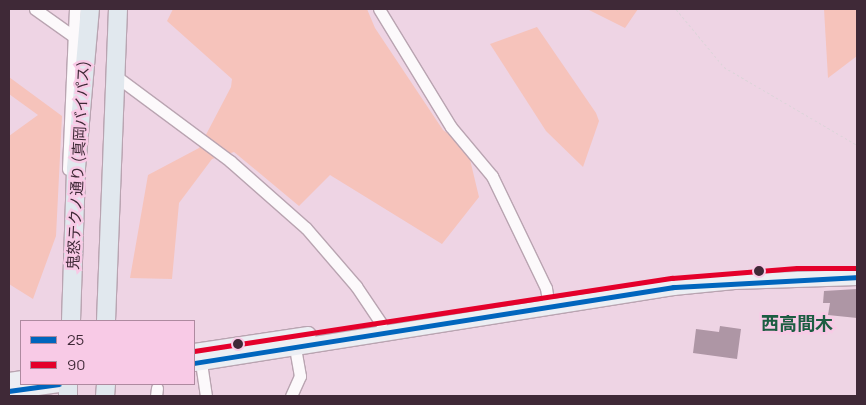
<!DOCTYPE html>
<html>
<head>
<meta charset="utf-8">
<style>
	body { margin:0 }
	#map { position:relative; width:866px; height:405px; overflow:hidden; background:#eed4e4; font-family:Manrope,"Noto Sans JP",sans-serif }
	div>[style] { position:absolute }
	.green>* { inset:0; background:#f6c3bb }
	.building>* { inset:0; background:#ae96a5 }
	.path>* { height:1px; margin-top:-0.5px; transform-origin:0; background:repeating-linear-gradient(90deg,#dcd4d9 0 2.5px,transparent 0 5px) }
	.roads { filter:drop-shadow(1px 0 #b9a4b1) drop-shadow(-1px 0 #b9a4b1) drop-shadow(0 1px #b9a4b1) drop-shadow(0 -1px #b9a4b1) }
	.minor>* { height:11px; margin:-5.5px; padding:0 5.5px; transform-origin:5.5px; border-radius:5.5px; background:#fcf9fb }
	.major>* { height:15px; margin:-7.5px; padding:0 7.5px; transform-origin:7.5px; border-radius:7.5px; background:#eceef3 }
	.highway>* { height:18px; margin:-9px; padding:0 9px; transform-origin:9px; border-radius:9px; background:#e1e8ee }
	.bus-1>* { height:5px; margin:-2.5px; padding:0 2.5px; transform-origin:2.5px; border-radius:2.5px; background:#0065bd }
	.bus-2>* { height:5px; margin:-2.5px; padding:0 2.5px; transform-origin:2.5px; border-radius:2.5px; background:#e4002b }
	.dots>* { width:14px; height:14px; translate:-50% -50%; box-sizing:border-box; border:2px solid #f8cae6; border-radius:50% }
	span { translate:-50% -50%; white-space:nowrap; text-align:center; line-height:1.15; -webkit-text-stroke:5px #f8cae6; paint-order:stroke }
	.street-label { font-size:15px; color:#3f2937 }
	.quarter-label { font-size:18px; color:#1c5d42; font-weight:700 }
	.frame { position:absolute; inset:0; border:10px solid #3f2937; pointer-events:none }
	.legend { position:absolute; left:20px; top:320px; width:175px; height:65px; box-sizing:border-box; background:#f8cae6; border:1px solid #ae8aa0; margin:0; padding:6px 9px; list-style:none; font-size:15px; color:#3f2937 }
	.legend li { display:flex; align-items:center; gap:10px; height:25px }
	.legend b { width:25px; border:1px solid #ae8aa0 }
</style>
</head>
<body>
<div id="map">
	<div class="green">
		<div style="clip-path:polygon(173px 9px,367px 9px,375px 28px,443px 130px,467px 147px,479px 197px,442px 244px,330px 175px,299px 206px,234px 152px,212px 159px,179px 203px,172px 279px,130px 278px,148px 175px,199px 148px,231px 87px,232px 79px,167px 21px)"></div>
		<div style="clip-path:polygon(587px 9px,638px 9px,625px 28px)"></div>
		<div style="clip-path:polygon(824px 9px,857px 9px,857px 56px,828px 78px)"></div>
		<div style="clip-path:polygon(537px 27px,596px 113px,599px 121px,583px 167px,546px 131px,490px 44px)"></div>
		<div style="clip-path:polygon(9px 77px,62px 116px,56px 236px,33px 299px,9px 284px,9px 136px,38px 115px,9px 94px)"></div>
	</div>
	<div class="building">
		<div style="clip-path:polygon(857px 289px,857px 318px,828px 315px,830px 303px,823px 303px,824px 291px)"></div>
		<div style="clip-path:polygon(720px 326px,741px 329px,737px 359px,693px 353px,696px 329px,719px 332px)"></div>
	</div>
	<div class="path">
		<div style="left:676px;top:9px;width:75px;rotate:50.4deg"></div>
		<div style="left:724px;top:67px;width:154px;rotate:30.4deg"></div>
	</div>
	<div class="roads">
		<div class="minor">
			<div style="left:35px;top:9px;width:47px;rotate:35.4deg"></div>
			<div style="left:379px;top:9px;width:138px;rotate:58.6deg"></div>
			<div style="left:451px;top:127px;width:64px;rotate:50.1deg"></div>
			<div style="left:492px;top:176px;width:124px;rotate:64.3deg"></div>
			<div style="left:546px;top:288px;width:18px;rotate:81deg"></div>
			<div style="left:118px;top:72px;width:5px;rotate:101deg"></div>
			<div style="left:117px;top:77px;width:141px;rotate:36.6deg"></div>
			<div style="left:230px;top:161px;width:101px;rotate:41.4deg"></div>
			<div style="left:306px;top:228px;width:77px;rotate:49.2deg"></div>
			<div style="left:356px;top:286px;width:45px;rotate:56deg"></div>
			<div style="left:68px;top:169px;width:160px;rotate:-87.5deg"></div>
			<div style="left:200px;top:356px;width:40px;rotate:81.5deg"></div>
			<div style="left:156px;top:396px;width:8px;rotate:-83deg"></div>
			<div style="left:291px;top:396px;width:22px;rotate:-66deg"></div>
			<div style="left:300px;top:376px;width:29px;rotate:-100deg"></div>
		</div>
		<div class="major">
			<div style="left:194px;top:351px;width:115px;rotate:-8.5deg"></div>
			<div style="left:194px;top:363px;width:485px;rotate:-9deg"></div>
			<div style="left:673px;top:287px;width:61px;rotate:-5.6deg"></div>
			<div style="left:734px;top:281px;width:123px;rotate:-1.9deg"></div>
			<div style="left:9px;top:380px;width:12px;rotate:-9deg"></div>
			<div style="left:9px;top:391px;width:50px;rotate:-8deg"></div>
		</div>
		<div class="highway">
			<div style="left:71px;top:321px;width:153px;rotate:-88.1deg"></div>
			<div style="left:76px;top:168px;width:160px;rotate:-85deg"></div>
			<div style="left:106px;top:321px;width:312px;rotate:-87.8deg"></div>
			<div style="left:68px;top:384px;width:12px;rotate:90deg"></div>
			<div style="left:105px;top:396px;width:12px;rotate:-85deg"></div>
		</div>
	</div>
	<div class="bus-1">
		<div style="left:194px;top:363px;width:485px;rotate:-9deg"></div>
		<div style="left:673px;top:287px;width:184px;rotate:-3.1deg"></div>
		<div style="left:9px;top:391px;width:50px;rotate:-8deg"></div>
	</div>
	<div class="bus-2">
		<div style="left:194px;top:351px;width:484px;rotate:-8.7deg"></div>
		<div style="left:672px;top:278px;width:125px;rotate:-4.6deg"></div>
		<div style="left:797px;top:268px;width:60px"></div>
	</div>
	<div class="dots">
		<div style="left:759px;top:271px;background:#3f2937"></div>
		<div style="left:238px;top:344px;background:#3f2937"></div>
	</div>
	<div class="street-label">
		<span style="left:78px;top:165px;rotate:-87deg">鬼怒テクノ通り (真岡バイパス)</span>
	</div>
	<div class="quarter-label">
		<span style="left:797px;top:323px">西高間木</span>
	</div>
	<div class="frame"></div>
	<ul class="legend">
	<li><b style="height:6px;background:#0065bd"></b>25</li>
	<li><b style="height:6px;background:#e4002b"></b>90</li>
	</ul>
</div>
</body>
</html>
